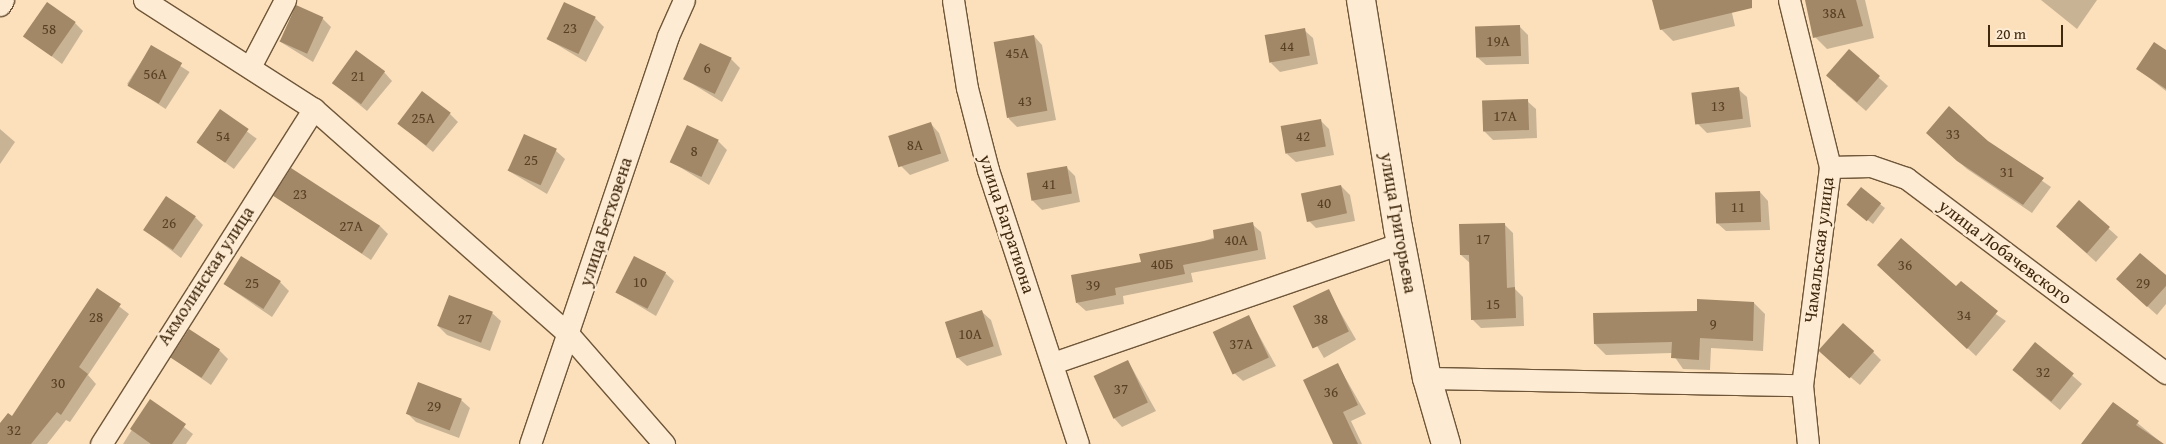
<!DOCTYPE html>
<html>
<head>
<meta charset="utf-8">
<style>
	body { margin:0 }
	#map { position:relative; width:2166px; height:444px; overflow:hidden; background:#fce0bb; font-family:"Gentium Book Plus",serif }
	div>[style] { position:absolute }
	.shadow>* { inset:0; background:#0003; transform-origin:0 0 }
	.building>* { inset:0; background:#a28867; transform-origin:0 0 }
	.roads { filter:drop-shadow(1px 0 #6f5638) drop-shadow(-1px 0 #6f5638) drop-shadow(0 1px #6f5638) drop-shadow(0 -1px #6f5638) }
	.minor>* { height:21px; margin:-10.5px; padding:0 10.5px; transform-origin:10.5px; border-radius:10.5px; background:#fdebd3 }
	.secondary>* { height:28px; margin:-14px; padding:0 14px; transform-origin:14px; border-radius:14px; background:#fdebd3 }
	span { translate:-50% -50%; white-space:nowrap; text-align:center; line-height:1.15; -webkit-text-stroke:4.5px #fdebd3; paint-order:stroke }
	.number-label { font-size:15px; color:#584023 }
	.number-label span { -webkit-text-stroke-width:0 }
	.street-label { font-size:18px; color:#40280c }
	.scale { position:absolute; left:1988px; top:25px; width:75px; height:22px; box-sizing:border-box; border:2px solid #40280c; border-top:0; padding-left:6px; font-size:15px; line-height:18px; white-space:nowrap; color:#40280c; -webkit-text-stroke:4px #fdebd3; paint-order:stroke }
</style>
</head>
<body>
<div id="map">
	<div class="shadow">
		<div style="clip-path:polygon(1654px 0,1729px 0,1735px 26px,1673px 41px,1661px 29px)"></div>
		<div style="clip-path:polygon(1806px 0,1865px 0,1874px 38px,1827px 49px,1815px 37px)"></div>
		<div style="clip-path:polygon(2041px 0,2097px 0,2077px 29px)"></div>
		<div style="clip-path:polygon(322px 18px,331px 27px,313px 62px,279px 41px)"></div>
		<div style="clip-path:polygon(595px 18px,604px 27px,586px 62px,546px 38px)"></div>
		<div style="clip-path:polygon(75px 23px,83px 31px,62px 64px,25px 36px)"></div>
		<div style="clip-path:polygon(1519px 26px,1528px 35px,1529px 64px,1486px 65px,1477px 57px)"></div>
		<div style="clip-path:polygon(1304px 30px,1313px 38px,1318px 64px,1280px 72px,1271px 63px)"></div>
		<div style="clip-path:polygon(1034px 36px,1042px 45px,1056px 120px,1017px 127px,1009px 119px,995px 44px)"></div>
		<div style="left:151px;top:47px;width:46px;height:44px;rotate:33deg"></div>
		<div style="clip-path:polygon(1849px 51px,1888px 86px,1866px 111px,1836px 85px)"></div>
		<div style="clip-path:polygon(2166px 52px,2166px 91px,2137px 68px)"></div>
		<div style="clip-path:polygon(731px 59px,740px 68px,722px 102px,683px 78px)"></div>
		<div style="clip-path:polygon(384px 72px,392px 81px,367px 111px,332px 82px)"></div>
		<div style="clip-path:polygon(1738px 89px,1747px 97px,1751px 127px,1707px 133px,1698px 124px)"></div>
		<div style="clip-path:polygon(1527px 101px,1536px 109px,1537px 138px,1493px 140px,1484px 131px)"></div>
		<div style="left:220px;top:111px;width:46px;height:38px;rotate:37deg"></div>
		<div style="clip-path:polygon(450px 114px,458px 122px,433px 152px,398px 123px)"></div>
		<div style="clip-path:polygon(1320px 120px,1329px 129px,1334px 155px,1296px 162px,1287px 154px)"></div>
		<div style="clip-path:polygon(931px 124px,939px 133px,949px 161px,910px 175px,901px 166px)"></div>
		<div style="clip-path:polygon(0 129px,15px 142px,0 164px)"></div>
		<div style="clip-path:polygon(718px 141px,727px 150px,709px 185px,670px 161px)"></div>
		<div style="clip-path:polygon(1936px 142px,1987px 142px,2051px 187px,2032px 213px,1967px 169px)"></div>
		<div style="clip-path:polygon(556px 151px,565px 159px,547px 194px,507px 170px)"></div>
		<div style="clip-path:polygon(1066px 167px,1075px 176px,1080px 202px,1042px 210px,1033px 201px,1028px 175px)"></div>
		<div style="clip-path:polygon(1341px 186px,1350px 195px,1355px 221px,1316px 228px,1308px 220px)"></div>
		<div style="clip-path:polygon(1861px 189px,1885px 208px,1873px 224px,1853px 209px)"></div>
		<div style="clip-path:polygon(1760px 192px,1768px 201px,1770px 230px,1726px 231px,1717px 223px)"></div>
		<div style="clip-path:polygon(275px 196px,379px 225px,388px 234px,371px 260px)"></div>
		<div style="clip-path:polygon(2079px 202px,2118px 237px,2096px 262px,2066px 235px)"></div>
		<div style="clip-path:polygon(195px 217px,203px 225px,181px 258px,145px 230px)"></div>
		<div style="clip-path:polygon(1252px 224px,1261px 232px,1266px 259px,1191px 273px,1193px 282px,1123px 296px,1124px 304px,1086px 311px,1077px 303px,1142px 263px)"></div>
		<div style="clip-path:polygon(1504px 224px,1513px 233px,1515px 289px,1523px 297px,1524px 326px,1481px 328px,1472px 319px,1471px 264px,1461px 255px)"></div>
		<div style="clip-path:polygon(665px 273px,674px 281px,656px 316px,616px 292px)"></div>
		<div style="clip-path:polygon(1888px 274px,1957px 288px,2006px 321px,1976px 356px)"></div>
		<div style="clip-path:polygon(2166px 277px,2166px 304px,2157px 315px,2127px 288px)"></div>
		<div style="clip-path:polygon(280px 282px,289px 291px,272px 317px,224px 284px)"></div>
		<div style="clip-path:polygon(98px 290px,129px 314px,88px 375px,96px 384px,70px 422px,66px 420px,47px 444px,0 444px,0 425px,13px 418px)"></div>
		<div style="left:1328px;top:291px;width:56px;height:37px;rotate:60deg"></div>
		<div style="clip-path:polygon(1754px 303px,1765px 314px,1763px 351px,1711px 348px,1710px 370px,1683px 369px,1672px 353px,1606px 355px,1595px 344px,1698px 312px)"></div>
		<div style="clip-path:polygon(982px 312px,991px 320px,1002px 355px,967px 366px,958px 358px)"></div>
		<div style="clip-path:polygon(492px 313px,501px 321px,490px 351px,447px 335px,438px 326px)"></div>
		<div style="clip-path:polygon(1248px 316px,1276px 366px,1243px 381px,1234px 373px)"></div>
		<div style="clip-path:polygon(2036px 344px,2082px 384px,2060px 410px,2023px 379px)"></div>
		<div style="clip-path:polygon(219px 350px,228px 359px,211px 385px,172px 358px)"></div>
		<div style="clip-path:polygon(1873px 352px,1881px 360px,1860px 385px,1829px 359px)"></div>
		<div style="clip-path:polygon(1128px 361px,1156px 411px,1122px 427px,1114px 418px)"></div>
		<div style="clip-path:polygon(1338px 365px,1366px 414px,1351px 421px,1362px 444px,1334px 444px)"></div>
		<div style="clip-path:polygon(461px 400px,470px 408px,459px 438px,416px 422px,407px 413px)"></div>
		<div style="clip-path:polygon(150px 401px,193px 434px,186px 444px,123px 444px)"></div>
		<div style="clip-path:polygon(2113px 403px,2163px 444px,2082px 444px)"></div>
	</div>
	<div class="building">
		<div style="clip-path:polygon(1652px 0,1752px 0,1752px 8px,1660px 30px)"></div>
		<div style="clip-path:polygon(1805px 0,1856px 0,1863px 26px,1813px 38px)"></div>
		<div style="left:47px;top:2px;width:35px;height:42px;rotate:35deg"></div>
		<div style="left:564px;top:2px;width:35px;height:41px;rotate:25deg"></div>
		<div style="left:296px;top:5px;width:30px;height:40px;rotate:24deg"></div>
		<div style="left:1520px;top:25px;width:31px;height:45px;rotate:88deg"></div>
		<div style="left:1305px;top:28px;width:28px;height:41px;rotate:80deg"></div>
		<div style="left:1034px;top:35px;width:77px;height:41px;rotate:80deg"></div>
		<div style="clip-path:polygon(2154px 42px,2166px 50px,2166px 89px,2136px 69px)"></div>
		<div style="left:700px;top:43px;width:35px;height:40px;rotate:25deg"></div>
		<div style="left:151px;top:45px;width:36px;height:47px;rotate:30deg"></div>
		<div style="left:1849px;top:49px;width:41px;height:35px;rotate:41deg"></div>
		<div style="left:356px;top:50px;width:36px;height:41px;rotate:36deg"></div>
		<div style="left:1739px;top:87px;width:32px;height:48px;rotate:83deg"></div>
		<div style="left:422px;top:91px;width:36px;height:41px;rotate:37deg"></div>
		<div style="left:1528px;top:99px;width:31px;height:46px;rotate:88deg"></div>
		<div style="clip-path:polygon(1949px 106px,1988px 141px,2044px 178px,2023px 205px,1957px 161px,1926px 133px)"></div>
		<div style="left:220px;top:109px;width:35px;height:41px;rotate:35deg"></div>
		<div style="left:1321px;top:119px;width:28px;height:41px;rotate:80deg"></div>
		<div style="left:931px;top:122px;width:33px;height:45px;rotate:72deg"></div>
		<div style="left:687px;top:125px;width:35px;height:41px;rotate:25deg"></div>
		<div style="left:524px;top:134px;width:36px;height:40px;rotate:24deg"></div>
		<div style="left:1067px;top:166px;width:28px;height:41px;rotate:80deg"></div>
		<div style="left:291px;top:168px;width:106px;height:33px;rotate:33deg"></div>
		<div style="left:1341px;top:185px;width:29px;height:41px;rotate:78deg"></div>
		<div style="left:1861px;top:187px;width:26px;height:23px;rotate:39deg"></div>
		<div style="left:1760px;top:191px;width:31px;height:45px;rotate:88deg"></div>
		<div style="left:166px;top:196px;width:36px;height:41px;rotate:34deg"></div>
		<div style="left:2079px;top:200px;width:41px;height:35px;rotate:41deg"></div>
		<div style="clip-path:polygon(1253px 222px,1258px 250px,1183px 265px,1185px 274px,1115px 288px,1116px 295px,1076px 303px,1071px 275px,1141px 262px,1139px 254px,1214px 239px,1213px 230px)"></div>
		<div style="clip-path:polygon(1505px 223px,1507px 288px,1515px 287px,1516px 318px,1471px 320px,1469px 255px,1460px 255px,1459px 224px)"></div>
		<div style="clip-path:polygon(1901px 238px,1956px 286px,1961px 281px,1998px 311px,1967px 349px,1877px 265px)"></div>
		<div style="clip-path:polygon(2140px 253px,2166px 275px,2166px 286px,2147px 307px,2116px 279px)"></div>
		<div style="left:241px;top:256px;width:47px;height:33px;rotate:32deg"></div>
		<div style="left:634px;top:256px;width:36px;height:41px;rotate:27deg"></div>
		<div style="clip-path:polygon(97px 288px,121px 304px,79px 367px,88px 374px,61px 415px,57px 412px,31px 444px,0 444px,0 423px,8px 413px,12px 416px)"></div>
		<div style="left:1329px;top:289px;width:47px;height:40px;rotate:65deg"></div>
		<div style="left:449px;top:295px;width:47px;height:33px;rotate:21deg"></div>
		<div style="clip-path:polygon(1697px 299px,1754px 302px,1753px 341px,1700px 338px,1699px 360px,1671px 358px,1672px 342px,1594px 344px,1593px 313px,1697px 311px)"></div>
		<div style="left:982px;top:310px;width:38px;height:39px;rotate:72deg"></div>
		<div style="left:1249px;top:315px;width:47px;height:40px;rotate:65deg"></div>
		<div style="left:1843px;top:323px;width:42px;height:37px;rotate:42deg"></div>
		<div style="left:189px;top:329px;width:37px;height:34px;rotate:33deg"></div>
		<div style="left:2035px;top:342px;width:50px;height:36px;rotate:39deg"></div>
		<div style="left:1128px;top:360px;width:47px;height:38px;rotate:65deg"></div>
		<div style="clip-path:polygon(1338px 363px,1358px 405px,1343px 412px,1358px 444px,1333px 444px,1303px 380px)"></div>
		<div style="left:418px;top:382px;width:47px;height:34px;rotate:21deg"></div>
		<div style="clip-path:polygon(150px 399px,186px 424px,172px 444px,151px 444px,130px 429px)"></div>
		<div style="clip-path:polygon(2113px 402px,2139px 421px,2136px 425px,2164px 444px,2081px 444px)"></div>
	</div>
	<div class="roads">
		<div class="minor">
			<div style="left:144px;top:0;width:202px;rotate:32.7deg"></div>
			<div style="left:314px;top:109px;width:341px;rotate:41.5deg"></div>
			<div style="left:569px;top:335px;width:145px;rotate:48.9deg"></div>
			<div style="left:953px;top:0;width:89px;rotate:81deg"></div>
			<div style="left:967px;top:88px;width:85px;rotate:75.6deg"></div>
			<div style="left:988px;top:170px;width:288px;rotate:71.8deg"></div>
			<div style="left:1789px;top:0;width:172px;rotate:76.2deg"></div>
			<div style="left:1830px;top:167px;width:220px;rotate:97.3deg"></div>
			<div style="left:1802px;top:385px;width:59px;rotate:84.2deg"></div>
			<div style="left:0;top:5px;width:6px;rotate:-59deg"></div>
			<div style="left:250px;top:67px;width:76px;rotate:-62.4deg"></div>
			<div style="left:1830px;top:167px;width:41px;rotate:-1.4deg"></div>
			<div style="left:1871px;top:166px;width:37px;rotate:19deg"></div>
			<div style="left:1906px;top:178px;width:325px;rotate:36.9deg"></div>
			<div style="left:1053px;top:363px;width:369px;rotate:-19deg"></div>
			<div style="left:1427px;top:378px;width:375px;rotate:1.1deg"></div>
			<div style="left:101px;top:444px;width:397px;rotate:-57.6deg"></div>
			<div style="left:530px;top:444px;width:431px;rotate:-71.3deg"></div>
			<div style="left:668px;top:36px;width:39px;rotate:-66deg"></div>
		</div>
		<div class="secondary">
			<div style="left:1361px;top:0;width:231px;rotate:80.8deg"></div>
			<div style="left:1398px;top:228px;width:153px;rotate:79.1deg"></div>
			<div style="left:1427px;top:378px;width:69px;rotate:73.9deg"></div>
		</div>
	</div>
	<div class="number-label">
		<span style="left:1834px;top:13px">38А</span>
		<span style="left:570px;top:28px">23</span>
		<span style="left:49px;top:29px">58</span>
		<span style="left:1498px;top:41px">19А</span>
		<span style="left:1287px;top:46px">44</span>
		<span style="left:1017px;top:53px">45А</span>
		<span style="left:707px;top:68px">6</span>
		<span style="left:155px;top:74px">56А</span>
		<span style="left:358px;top:76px">21</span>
		<span style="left:1025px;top:101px">43</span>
		<span style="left:1718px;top:106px">13</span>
		<span style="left:1505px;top:116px">17А</span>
		<span style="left:423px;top:118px">25А</span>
		<span style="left:1953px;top:134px">33</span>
		<span style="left:223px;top:136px">54</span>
		<span style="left:1303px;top:136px">42</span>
		<span style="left:915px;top:145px">8А</span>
		<span style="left:694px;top:151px">8</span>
		<span style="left:531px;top:160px">25</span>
		<span style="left:2007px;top:172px">31</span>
		<span style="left:1049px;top:184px">41</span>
		<span style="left:300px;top:194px">23</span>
		<span style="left:1324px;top:203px">40</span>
		<span style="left:1738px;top:207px">11</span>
		<span style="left:169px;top:223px">26</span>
		<span style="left:351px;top:226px">27А</span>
		<span style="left:1483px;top:239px">17</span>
		<span style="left:1236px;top:240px">40А</span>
		<span style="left:1162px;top:264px">40Б</span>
		<span style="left:1905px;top:265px">36</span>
		<span style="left:640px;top:282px">10</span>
		<span style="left:252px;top:283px">25</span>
		<span style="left:2143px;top:283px">29</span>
		<span style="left:1093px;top:285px">39</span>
		<span style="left:1493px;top:304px">15</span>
		<span style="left:1964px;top:315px">34</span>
		<span style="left:96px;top:317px">28</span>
		<span style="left:465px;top:319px">27</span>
		<span style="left:1321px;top:319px">38</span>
		<span style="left:1713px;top:324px">9</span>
		<span style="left:970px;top:334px">10А</span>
		<span style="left:1241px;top:344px">37А</span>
		<span style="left:2043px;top:372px">32</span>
		<span style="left:58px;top:383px">30</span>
		<span style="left:1121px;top:389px">37</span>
		<span style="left:1331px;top:392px">36</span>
		<span style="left:434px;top:406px">29</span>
		<span style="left:14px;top:430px">32</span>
	</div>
	<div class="street-label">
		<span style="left:606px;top:222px;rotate:-72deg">улица Бетховена</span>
		<span style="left:1398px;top:223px;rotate:80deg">улица Григорьева</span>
		<span style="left:1007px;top:224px;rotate:72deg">улица Багратиона</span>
		<span style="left:1819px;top:250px;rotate:-83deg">Чамальская улица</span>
		<span style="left:2005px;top:252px;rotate:37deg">улица Лобачевского</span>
		<span style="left:206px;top:276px;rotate:-57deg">Акмолинская улица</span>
	</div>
	<div class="scale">20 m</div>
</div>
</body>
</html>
